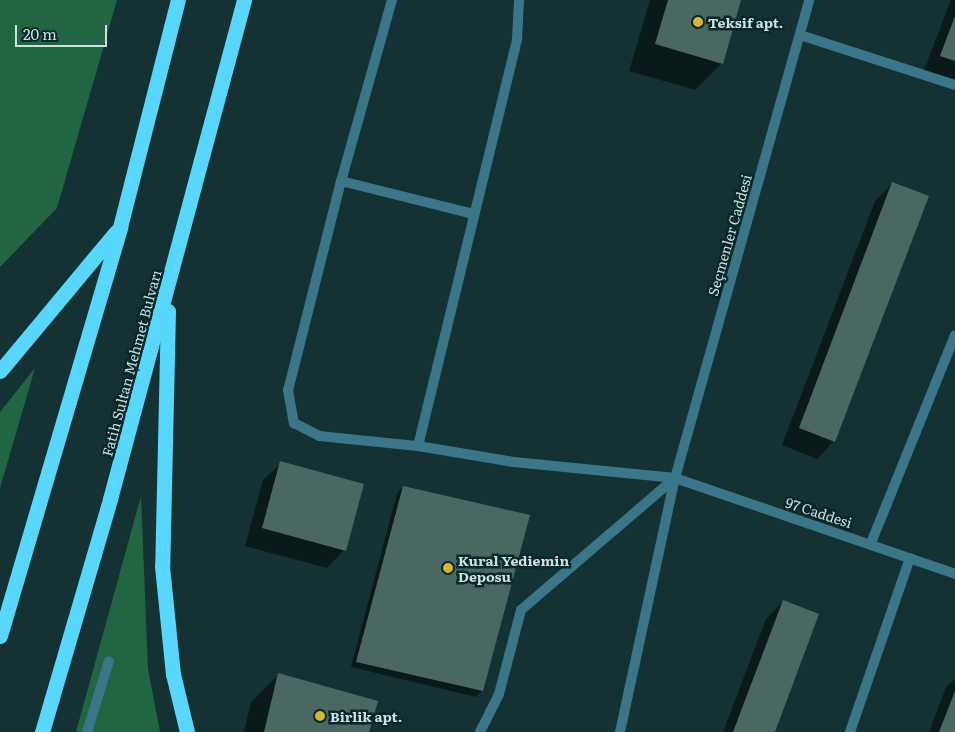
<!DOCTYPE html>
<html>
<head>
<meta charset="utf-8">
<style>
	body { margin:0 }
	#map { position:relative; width:955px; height:732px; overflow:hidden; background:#143234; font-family:Literata,serif }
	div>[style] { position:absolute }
	.green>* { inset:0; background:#226543 }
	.shadow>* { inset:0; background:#0007 }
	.building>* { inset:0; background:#4a6861 }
	.lane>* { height:10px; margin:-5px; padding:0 5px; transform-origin:5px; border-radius:5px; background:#3a7688 }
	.street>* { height:10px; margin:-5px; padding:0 5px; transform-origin:5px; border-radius:5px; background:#3a7688 }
	.highway>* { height:15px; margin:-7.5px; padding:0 7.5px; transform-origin:7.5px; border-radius:7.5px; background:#59d6fb }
	.dots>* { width:14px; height:14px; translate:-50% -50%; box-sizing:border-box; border:2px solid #09282a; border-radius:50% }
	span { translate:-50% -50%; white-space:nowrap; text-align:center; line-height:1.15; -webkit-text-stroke:5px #09282a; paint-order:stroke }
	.poi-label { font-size:14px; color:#cedfe0; font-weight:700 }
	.left { translate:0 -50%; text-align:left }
	.street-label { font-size:14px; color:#cedfe0 }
	.scale { position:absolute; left:15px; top:25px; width:92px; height:22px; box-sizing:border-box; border:2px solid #cedfe0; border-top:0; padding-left:6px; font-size:15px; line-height:18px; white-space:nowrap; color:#cedfe0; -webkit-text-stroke:4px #09282a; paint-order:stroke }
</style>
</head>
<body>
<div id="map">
	<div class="green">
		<div style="clip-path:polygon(0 0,117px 0,57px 208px,0 267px)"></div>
		<div style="clip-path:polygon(35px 368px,0 488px,0 412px)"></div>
		<div style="clip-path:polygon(141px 496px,148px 669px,160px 732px,76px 732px)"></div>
	</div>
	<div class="shadow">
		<div style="clip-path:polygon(650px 0,740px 0,722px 63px,695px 90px,629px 71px)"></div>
		<div style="clip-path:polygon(951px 0,955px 0,955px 85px,923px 73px)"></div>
		<div style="clip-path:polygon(892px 184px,834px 441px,817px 459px,782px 445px,875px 201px)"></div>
		<div style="clip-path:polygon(281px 463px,344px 550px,327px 568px,245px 546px,263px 480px)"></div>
		<div style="clip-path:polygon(403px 487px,482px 691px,476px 697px,351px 667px,397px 493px)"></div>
		<div style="clip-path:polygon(783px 601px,773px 732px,723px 732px,766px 619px)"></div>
		<div style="clip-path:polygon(278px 675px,367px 732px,244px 732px,251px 702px)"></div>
		<div style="clip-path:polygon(955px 679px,955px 732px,929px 732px,946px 687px)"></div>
	</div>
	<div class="building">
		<div style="clip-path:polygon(668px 0,741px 0,723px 64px,655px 44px)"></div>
		<div style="clip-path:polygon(955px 16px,955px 61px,940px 56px)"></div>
		<div style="clip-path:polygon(892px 182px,929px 196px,835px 442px,799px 428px)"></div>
		<div style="clip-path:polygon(280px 461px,364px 484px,346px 551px,262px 528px)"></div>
		<div style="clip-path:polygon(403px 486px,530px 515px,483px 691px,356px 662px)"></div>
		<div style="clip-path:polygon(783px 600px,819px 614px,775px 732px,733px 732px)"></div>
		<div style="clip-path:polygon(278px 673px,378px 701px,369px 732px,264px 732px)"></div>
		<div style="clip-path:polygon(955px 691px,955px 732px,939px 732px)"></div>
	</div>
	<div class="lane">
		<div style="left:341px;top:181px;width:136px;rotate:14deg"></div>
		<div style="left:418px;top:446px;width:419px;rotate:-76.3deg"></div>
		<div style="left:517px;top:39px;width:39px;rotate:-87deg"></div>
	</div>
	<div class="street">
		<div style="left:392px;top:0;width:188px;rotate:105.7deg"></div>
		<div style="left:341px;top:181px;width:216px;rotate:104.2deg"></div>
		<div style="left:288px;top:390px;width:34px;rotate:80deg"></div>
		<div style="left:294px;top:423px;width:28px;rotate:27deg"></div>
		<div style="left:319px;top:436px;width:100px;rotate:5.8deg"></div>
		<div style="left:418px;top:446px;width:97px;rotate:9.5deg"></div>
		<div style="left:514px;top:462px;width:162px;rotate:5.7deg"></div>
		<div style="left:675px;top:478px;width:296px;rotate:18.9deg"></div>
		<div style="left:800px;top:35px;width:163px;rotate:17.9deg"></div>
		<div style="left:871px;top:543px;width:224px;rotate:-68deg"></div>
		<div style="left:87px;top:732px;width:74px;rotate:-72.8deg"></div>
		<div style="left:480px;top:732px;width:42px;rotate:-63.4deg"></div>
		<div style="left:499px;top:694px;width:87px;rotate:-75.3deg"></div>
		<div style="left:521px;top:610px;width:203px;rotate:-40.6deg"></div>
		<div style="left:620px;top:732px;width:260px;rotate:-77.8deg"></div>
		<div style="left:675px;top:478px;width:496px;rotate:-74.3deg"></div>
		<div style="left:850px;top:732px;width:184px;rotate:-71deg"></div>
	</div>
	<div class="highway">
		<div style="left:168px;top:311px;width:255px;rotate:91.3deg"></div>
		<div style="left:162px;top:566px;width:109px;rotate:84.2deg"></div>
		<div style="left:173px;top:674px;width:60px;rotate:76.4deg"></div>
		<div style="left:0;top:371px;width:181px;rotate:-50.2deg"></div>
		<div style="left:0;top:636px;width:426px;rotate:-73.6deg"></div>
		<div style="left:120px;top:227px;width:234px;rotate:-75.7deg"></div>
		<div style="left:42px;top:732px;width:243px;rotate:-73.7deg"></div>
		<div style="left:110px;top:499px;width:517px;rotate:-74.97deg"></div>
	</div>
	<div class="dots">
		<div style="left:698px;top:22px;background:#d5b534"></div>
		<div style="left:448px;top:568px;background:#d5b534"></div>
		<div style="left:320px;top:716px;background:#d5b534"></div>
	</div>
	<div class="poi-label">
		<span class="left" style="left:708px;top:22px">Teksif apt.</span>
		<span class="left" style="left:458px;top:568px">Kural Yediemin<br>Deposu</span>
		<span class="left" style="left:330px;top:716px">Birlik apt.</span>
	</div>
	<div class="street-label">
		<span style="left:729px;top:235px;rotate:-74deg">Seçmenler Caddesi</span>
		<span style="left:131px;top:363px;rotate:-75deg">Fatih Sultan Mehmet Bulvarı</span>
		<span style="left:819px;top:512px;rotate:18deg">97 Caddesi</span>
	</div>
	<div class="scale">20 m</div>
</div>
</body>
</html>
